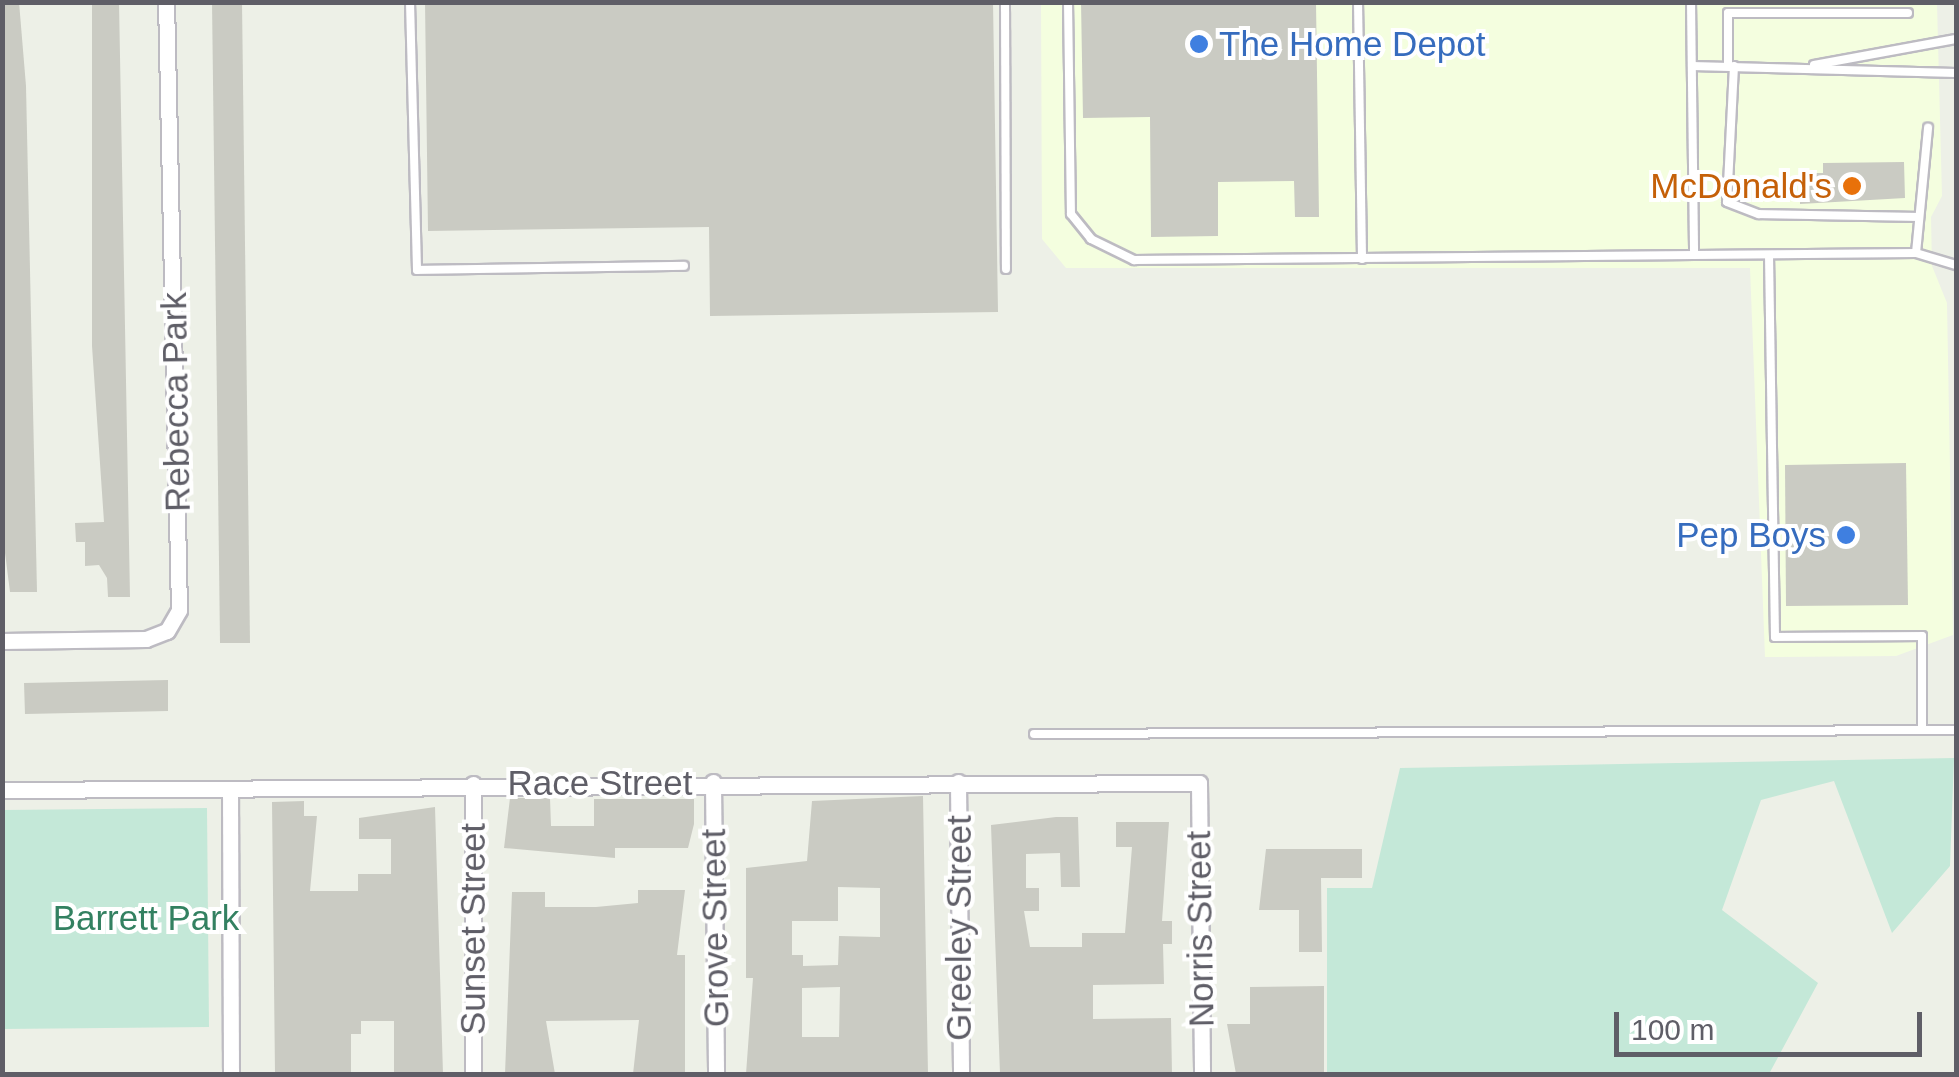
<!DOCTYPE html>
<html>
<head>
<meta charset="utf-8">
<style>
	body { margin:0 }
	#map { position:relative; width:1959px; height:1077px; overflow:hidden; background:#edf0e7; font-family:Helvetica,sans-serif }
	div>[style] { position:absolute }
	.commercial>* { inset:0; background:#f4fedf }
	.green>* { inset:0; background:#c4e8d8 }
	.building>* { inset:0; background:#cacbc3 }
	.roads { filter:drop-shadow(2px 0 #bdbbc2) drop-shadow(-2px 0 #bdbbc2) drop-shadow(0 2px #bdbbc2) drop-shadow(0 -2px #bdbbc2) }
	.service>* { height:8px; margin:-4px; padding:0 4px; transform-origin:4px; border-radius:4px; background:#fff }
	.minor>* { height:15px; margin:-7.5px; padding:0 7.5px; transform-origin:7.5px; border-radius:7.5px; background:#fff }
	.dots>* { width:28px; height:28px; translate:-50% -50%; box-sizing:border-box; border:5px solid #fff; border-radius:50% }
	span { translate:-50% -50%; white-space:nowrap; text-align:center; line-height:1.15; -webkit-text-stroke:8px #fff; paint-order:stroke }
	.shop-label { font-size:35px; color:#366cbe }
	.left { translate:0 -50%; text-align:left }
	.right { translate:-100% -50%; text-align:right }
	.food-label { font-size:35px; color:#c56008 }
	.street-label { font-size:35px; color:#5f5e67 }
	.park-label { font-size:35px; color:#338161 }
	.frame { position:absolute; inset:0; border:5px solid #5f5e67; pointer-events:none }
	.scale { position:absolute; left:1614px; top:1012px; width:308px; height:45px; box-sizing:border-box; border:5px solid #5f5e67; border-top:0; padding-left:12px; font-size:30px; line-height:35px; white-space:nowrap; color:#5f5e67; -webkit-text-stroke:8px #fff; paint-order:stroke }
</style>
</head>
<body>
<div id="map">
	<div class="commercial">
		<div style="clip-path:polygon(1041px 3px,1937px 3px,1942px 196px,1931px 217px,1932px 266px,1947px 303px,1953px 635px,1896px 656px,1765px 657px,1750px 268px,1066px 268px,1042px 239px)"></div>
	</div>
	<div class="green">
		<div style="clip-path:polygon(1954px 758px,1950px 866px,1892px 933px,1834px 781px,1761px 800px,1722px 910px,1818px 983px,1769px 1074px,1327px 1074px,1327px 888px,1372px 888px,1400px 768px)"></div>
		<div style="clip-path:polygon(207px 808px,209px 1027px,3px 1029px,3px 810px)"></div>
	</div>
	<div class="building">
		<div style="clip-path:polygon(2px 2px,19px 2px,26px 86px,37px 592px,10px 592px,4px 545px)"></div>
		<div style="clip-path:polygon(92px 2px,119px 2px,130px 597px,108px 597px,107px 578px,99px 565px,85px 566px,85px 542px,76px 542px,75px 523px,104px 522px,92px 346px)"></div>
		<div style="clip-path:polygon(212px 2px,242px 2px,250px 643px,220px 643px)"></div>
		<div style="clip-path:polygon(425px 2px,993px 2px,998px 312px,710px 316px,709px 227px,428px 231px)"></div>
		<div style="clip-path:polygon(1081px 2px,1316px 2px,1319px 217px,1295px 217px,1294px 181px,1218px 182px,1218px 236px,1151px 237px,1150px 117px,1083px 118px)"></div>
		<div style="clip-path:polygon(1904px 162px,1905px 198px,1800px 204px,1800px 173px,1823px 173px,1823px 163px)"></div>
		<div style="clip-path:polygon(1906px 463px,1908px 605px,1786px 606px,1785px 465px)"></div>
		<div style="clip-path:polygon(168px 680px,168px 711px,25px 714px,24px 683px)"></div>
		<div style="clip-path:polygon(evenodd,923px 796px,928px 1074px,746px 1074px,753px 978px,746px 978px,746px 868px,807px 861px,812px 801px,923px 796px,838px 887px,880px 888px,880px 937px,839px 936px,838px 965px,803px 966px,803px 955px,792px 955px,792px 921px,838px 921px,838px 887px,923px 796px,840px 987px,839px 1037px,802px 1037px,802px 988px,840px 987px)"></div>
		<div style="clip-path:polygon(510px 798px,550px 798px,551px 826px,594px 826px,594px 799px,694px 799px,694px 824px,688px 848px,615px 848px,615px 858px,504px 848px)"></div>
		<div style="clip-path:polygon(304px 801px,304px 816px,317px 816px,310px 891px,358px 891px,358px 874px,391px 874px,391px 839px,359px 839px,359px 818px,435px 807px,443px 1074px,394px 1074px,394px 1021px,361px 1021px,361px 1034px,351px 1034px,351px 1074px,275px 1074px,272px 802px)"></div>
		<div style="clip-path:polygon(1056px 817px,1078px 817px,1080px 887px,1061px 887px,1060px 853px,1026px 854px,1026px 888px,1039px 888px,1039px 911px,1024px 911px,1030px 947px,1082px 947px,1082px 933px,1125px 933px,1132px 847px,1116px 847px,1116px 822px,1169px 822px,1162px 921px,1172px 921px,1172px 944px,1163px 944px,1164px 984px,1093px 985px,1093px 1019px,1171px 1018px,1172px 1074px,1000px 1074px,991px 825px)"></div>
		<div style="clip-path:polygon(1266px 849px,1362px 849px,1362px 878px,1321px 878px,1322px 952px,1299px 952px,1299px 910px,1259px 910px)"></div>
		<div style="clip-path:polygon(638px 890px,685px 890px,677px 955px,685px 955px,685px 1074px,633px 1074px,639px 1020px,546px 1021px,555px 1074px,505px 1074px,512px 892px,545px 892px,545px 907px,596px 907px,638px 903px)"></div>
		<div style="clip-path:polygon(1324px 986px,1324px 1074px,1236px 1074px,1227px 1024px,1250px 1024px,1250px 987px)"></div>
	</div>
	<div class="roads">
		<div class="service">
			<div style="left:410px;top:2px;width:268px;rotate:88.5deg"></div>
			<div style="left:417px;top:270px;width:267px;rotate:-0.9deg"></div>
			<div style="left:1005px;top:2px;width:267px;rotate:89.8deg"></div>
			<div style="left:1068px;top:2px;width:212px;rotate:89.2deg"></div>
			<div style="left:1071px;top:214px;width:32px;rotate:51deg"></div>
			<div style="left:1091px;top:239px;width:48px;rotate:26deg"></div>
			<div style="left:1134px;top:260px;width:782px;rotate:-0.51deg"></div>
			<div style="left:1916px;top:253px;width:42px;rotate:16.7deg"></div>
			<div style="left:1358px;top:2px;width:257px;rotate:89.1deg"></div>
			<div style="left:1691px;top:2px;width:252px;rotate:89.3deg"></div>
			<div style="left:1814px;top:65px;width:144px;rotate:-10.4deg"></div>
			<div style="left:1692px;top:66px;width:264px;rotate:1.5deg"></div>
			<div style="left:1728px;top:66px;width:53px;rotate:-90deg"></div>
			<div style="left:1728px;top:13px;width:180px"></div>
			<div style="left:1734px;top:66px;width:136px;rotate:92.9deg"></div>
			<div style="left:1727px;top:202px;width:34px;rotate:21deg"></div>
			<div style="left:1759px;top:214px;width:157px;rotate:1.1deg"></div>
			<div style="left:1916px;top:253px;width:126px;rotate:-84.5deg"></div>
			<div style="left:1769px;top:255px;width:382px;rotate:89.1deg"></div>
			<div style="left:1775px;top:637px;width:147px;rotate:-0.4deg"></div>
			<div style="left:1922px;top:636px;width:94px;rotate:90deg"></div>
			<div style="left:1034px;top:734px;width:922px;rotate:-0.25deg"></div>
		</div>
		<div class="minor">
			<div style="left:2px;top:641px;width:144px;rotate:-0.8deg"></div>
			<div style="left:146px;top:639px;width:22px;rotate:-21deg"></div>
			<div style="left:167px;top:631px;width:24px;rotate:-60deg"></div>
			<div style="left:179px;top:610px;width:608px;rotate:-91.22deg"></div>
			<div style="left:713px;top:782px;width:292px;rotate:89.4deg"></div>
			<div style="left:958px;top:782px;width:292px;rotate:89.4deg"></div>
			<div style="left:473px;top:784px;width:290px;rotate:90deg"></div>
			<div style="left:230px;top:789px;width:285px;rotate:89.8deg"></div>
			<div style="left:2px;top:790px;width:1197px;rotate:-0.34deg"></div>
			<div style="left:1199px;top:783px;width:291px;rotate:89.4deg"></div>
		</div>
	</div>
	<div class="dots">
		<div style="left:1199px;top:44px;background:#3f7fe0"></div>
		<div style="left:1852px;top:186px;background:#e8710a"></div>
		<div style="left:1846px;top:535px;background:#3f7fe0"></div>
	</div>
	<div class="shop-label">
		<span class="left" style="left:1219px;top:44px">The Home Depot</span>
		<span class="right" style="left:1826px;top:535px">Pep Boys</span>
	</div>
	<div class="food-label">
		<span class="right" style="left:1832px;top:186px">McDonald's</span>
	</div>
	<div class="street-label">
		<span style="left:176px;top:402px;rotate:-91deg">Rebecca Park</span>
		<span style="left:600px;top:783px">Race Street</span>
		<span style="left:715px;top:928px;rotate:-91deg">Grove Street</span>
		<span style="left:959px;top:928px;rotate:-90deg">Greeley Street</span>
		<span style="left:473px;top:929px;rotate:-90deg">Sunset Street</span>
		<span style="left:1200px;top:929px;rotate:-91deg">Norris Street</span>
	</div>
	<div class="park-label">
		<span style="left:146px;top:918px">Barrett Park</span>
	</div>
	<div class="frame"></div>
	<div class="scale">100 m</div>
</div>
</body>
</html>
